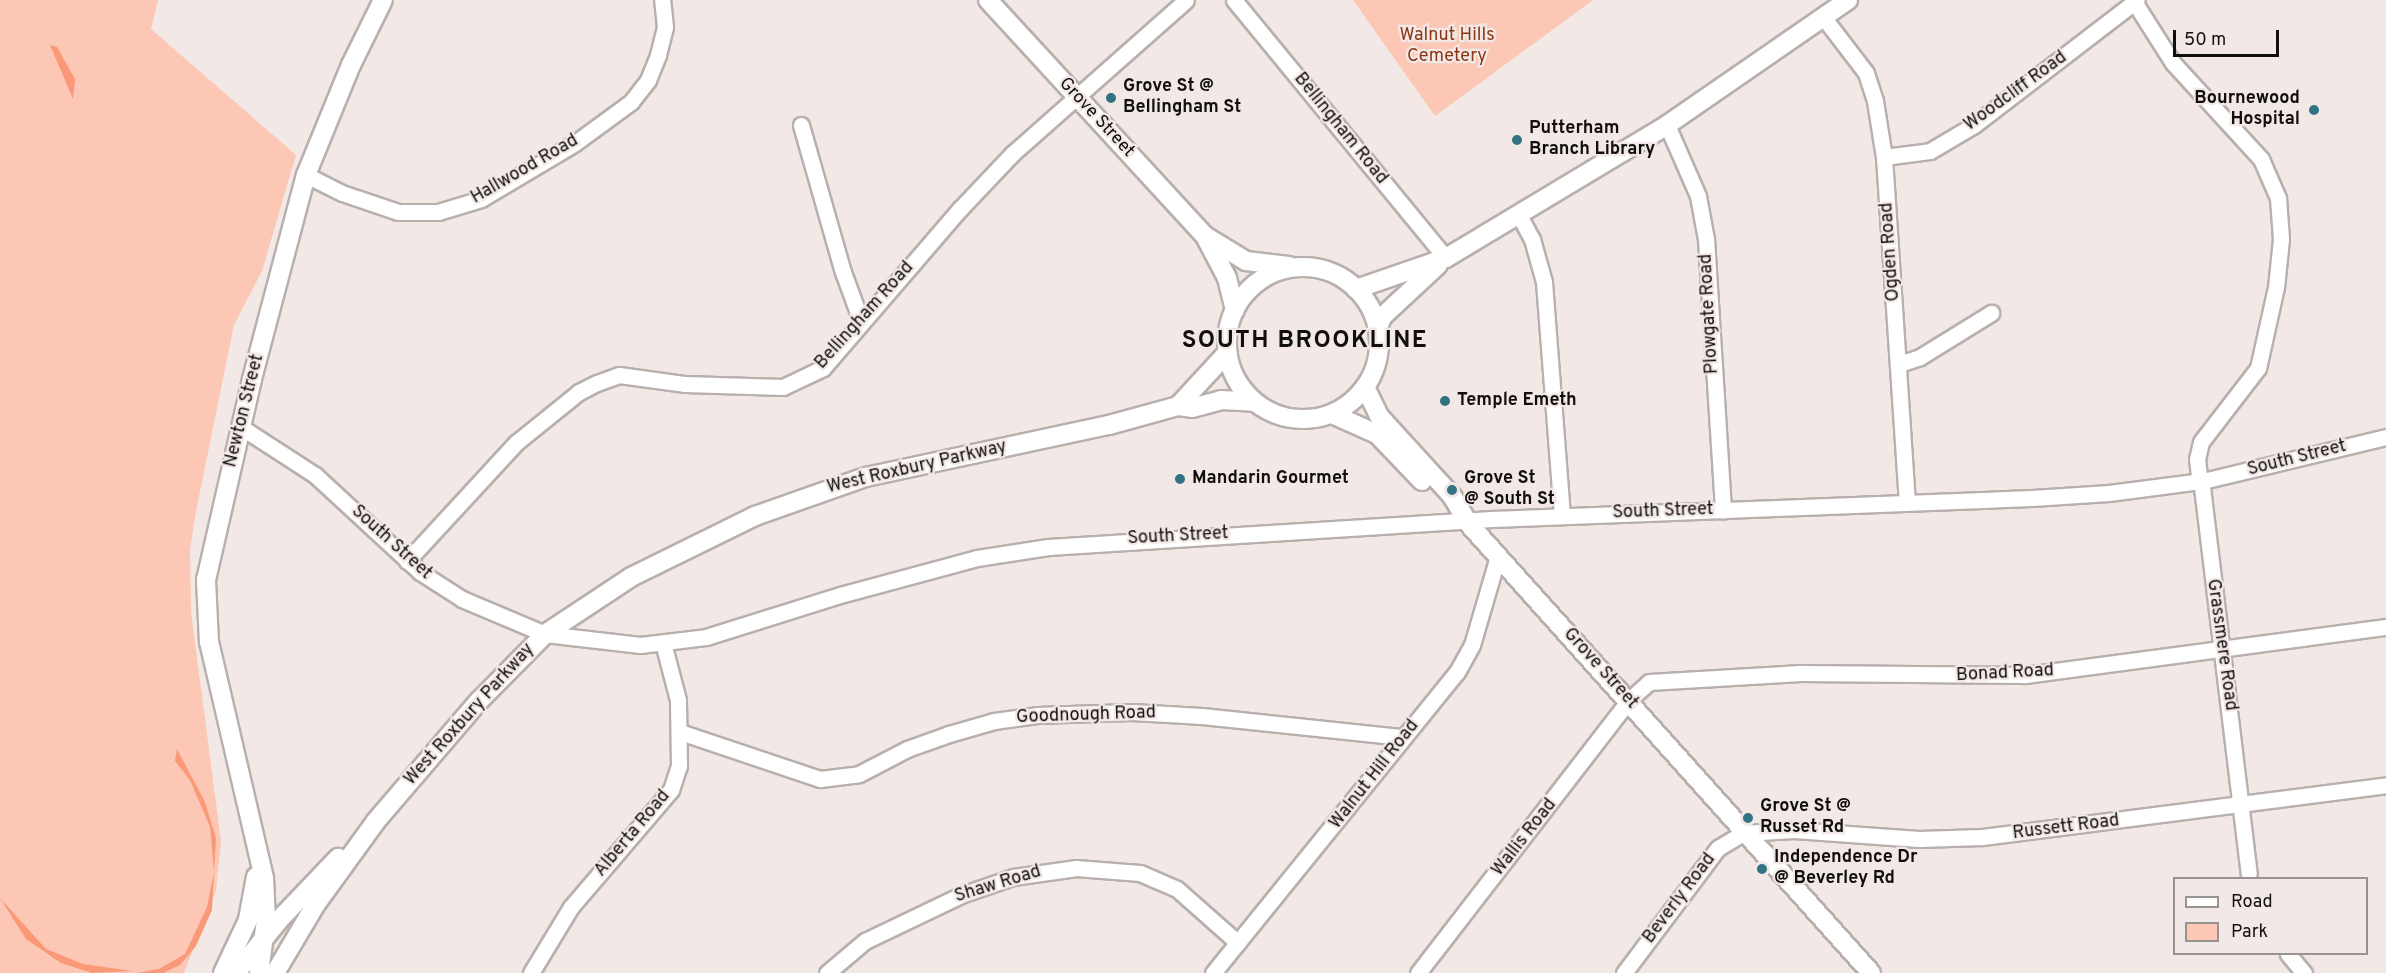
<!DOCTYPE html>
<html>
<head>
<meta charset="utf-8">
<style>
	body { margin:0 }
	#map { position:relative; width:2386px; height:973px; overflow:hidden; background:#f2e9e6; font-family:Overpass,sans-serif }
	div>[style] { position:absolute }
	.green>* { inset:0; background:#fcc7b5 }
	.water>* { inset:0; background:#fa9977 }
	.roads { filter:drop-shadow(2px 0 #b8b0ad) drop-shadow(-2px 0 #b8b0ad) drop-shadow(0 2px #b8b0ad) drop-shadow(0 -2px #b8b0ad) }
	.minor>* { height:15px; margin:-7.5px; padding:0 7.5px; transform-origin:7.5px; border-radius:7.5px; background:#fff }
	.major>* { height:18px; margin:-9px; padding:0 9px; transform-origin:9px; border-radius:9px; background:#fff }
	.major>.ring { margin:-9px; padding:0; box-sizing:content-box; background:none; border:18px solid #fff; border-radius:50% }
	.dots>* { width:16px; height:16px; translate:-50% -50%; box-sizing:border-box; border:3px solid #f2e9e6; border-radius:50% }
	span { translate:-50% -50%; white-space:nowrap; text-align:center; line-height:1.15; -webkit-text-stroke:4.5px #f2e9e6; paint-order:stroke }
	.park-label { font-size:18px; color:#8b3513 }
	.poi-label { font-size:18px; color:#110f0e; font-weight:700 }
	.left { translate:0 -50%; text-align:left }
	.right { translate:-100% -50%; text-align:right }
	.street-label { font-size:18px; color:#110f0e }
	.district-label { font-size:24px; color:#110f0e; font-weight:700; letter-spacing:1.5px }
	.legend { position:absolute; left:2173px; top:877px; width:195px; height:78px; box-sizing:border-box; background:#f2e9e6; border:2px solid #989290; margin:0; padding:8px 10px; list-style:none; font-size:18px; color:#110f0e }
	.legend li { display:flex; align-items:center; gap:12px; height:30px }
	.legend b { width:30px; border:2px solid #989290 }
	.scale { position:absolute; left:2173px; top:30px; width:106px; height:27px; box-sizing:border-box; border:3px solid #110f0e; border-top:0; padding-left:8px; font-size:18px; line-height:21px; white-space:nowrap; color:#110f0e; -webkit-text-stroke:4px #f2e9e6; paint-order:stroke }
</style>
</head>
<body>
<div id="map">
	<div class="green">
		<div style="clip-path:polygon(0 0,158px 0,151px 29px,296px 155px,262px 271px,234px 325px,195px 516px,190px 550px,191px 612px,221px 841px,216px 890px,184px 973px,0 973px)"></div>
		<div style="clip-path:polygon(1353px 0,1593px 0,1435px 116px)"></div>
	</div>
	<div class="water">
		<div style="clip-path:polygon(50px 45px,57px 47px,75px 79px,73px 99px)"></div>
		<div style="clip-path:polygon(177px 749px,205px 802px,216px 838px,212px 910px,196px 946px,180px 965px,163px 973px,137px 973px,159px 969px,185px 954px,207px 907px,214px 872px,210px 827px,190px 780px,175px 761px)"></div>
		<div style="clip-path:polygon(0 898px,46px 949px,83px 964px,132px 971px,92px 973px,61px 963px,26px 939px)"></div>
	</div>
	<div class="roads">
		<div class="minor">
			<div style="left:1234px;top:0;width:334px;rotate:50.6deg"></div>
			<div style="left:2133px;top:0;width:75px;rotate:57.6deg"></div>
			<div style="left:2173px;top:63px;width:130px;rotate:47.5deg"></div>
			<div style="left:2261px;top:159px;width:43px;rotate:66.4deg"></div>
			<div style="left:2278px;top:198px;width:41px;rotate:85.8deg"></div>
			<div style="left:2281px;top:239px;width:48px;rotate:95.9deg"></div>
			<div style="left:2276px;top:287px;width:83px;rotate:102.5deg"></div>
			<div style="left:2258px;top:368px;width:93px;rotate:127.6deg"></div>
			<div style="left:2201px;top:442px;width:17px;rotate:103deg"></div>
			<div style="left:2197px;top:459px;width:16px;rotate:83deg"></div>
			<div style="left:1824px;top:18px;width:69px;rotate:52.6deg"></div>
			<div style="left:1866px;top:73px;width:29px;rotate:72deg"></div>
			<div style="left:1875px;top:101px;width:57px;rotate:80.9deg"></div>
			<div style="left:1884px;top:157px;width:346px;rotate:86.2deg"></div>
			<div style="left:801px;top:125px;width:153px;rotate:74.1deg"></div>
			<div style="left:843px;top:272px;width:52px;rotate:69.8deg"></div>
			<div style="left:1667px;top:125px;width:77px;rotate:66.4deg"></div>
			<div style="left:1698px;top:196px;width:44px;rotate:79.5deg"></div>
			<div style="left:1706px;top:239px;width:272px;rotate:86.4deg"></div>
			<div style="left:1884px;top:157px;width:46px;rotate:-7.4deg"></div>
			<div style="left:1930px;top:151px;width:51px;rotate:-30.6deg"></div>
			<div style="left:1974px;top:125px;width:205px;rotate:-37.5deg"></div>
			<div style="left:306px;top:175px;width:40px;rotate:26.6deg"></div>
			<div style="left:342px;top:193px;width:59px;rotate:18.7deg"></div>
			<div style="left:398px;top:212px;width:40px"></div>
			<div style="left:438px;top:212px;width:45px;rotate:-16.8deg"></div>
			<div style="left:481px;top:199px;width:109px;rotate:-30.8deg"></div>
			<div style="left:575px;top:143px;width:69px;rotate:-36.2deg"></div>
			<div style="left:631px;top:102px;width:28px;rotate:-52deg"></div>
			<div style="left:648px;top:80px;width:27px;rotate:-68deg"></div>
			<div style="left:658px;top:55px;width:29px;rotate:-76deg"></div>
			<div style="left:665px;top:27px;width:27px;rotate:-96deg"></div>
			<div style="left:1519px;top:215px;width:27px;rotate:62deg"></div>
			<div style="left:1532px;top:239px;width:45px;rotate:74.4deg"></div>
			<div style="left:1544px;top:282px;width:235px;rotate:85.6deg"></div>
			<div style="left:1899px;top:364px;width:22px;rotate:-18deg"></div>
			<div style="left:1920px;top:357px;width:84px;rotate:-31.8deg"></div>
			<div style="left:241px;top:427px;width:88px;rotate:33deg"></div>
			<div style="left:315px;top:475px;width:143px;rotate:42.7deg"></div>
			<div style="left:420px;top:572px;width:50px;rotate:32.7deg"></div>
			<div style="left:462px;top:599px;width:90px;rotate:22.9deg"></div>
			<div style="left:545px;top:634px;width:96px;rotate:6.6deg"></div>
			<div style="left:640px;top:645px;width:66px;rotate:-6.9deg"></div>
			<div style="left:706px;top:637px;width:140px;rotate:-17.4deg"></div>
			<div style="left:840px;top:595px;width:142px;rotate:-15.1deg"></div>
			<div style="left:977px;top:558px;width:72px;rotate:-8.8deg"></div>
			<div style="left:1048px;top:547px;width:445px;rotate:-3.6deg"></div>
			<div style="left:1492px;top:519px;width:540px;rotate:-2.23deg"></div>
			<div style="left:2032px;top:498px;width:77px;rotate:-3.7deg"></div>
			<div style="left:2109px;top:493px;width:86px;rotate:-7.4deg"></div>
			<div style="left:2207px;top:480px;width:184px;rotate:-13.5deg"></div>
			<div style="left:2202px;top:487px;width:389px;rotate:83.1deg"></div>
			<div style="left:407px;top:561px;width:162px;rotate:-47.3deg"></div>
			<div style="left:517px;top:442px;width:80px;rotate:-38.9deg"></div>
			<div style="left:579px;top:392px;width:20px;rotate:-27deg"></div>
			<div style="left:597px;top:383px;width:23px;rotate:-20deg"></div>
			<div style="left:619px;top:375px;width:67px;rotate:7.8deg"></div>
			<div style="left:685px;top:384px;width:98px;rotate:1.8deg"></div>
			<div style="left:783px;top:387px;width:44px;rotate:-25.4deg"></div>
			<div style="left:823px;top:368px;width:210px;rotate:-49.3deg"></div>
			<div style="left:960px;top:209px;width:76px;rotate:-46.6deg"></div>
			<div style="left:1012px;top:154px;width:232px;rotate:-41.5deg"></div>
			<div style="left:680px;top:732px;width:148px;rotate:18.6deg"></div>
			<div style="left:820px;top:779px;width:39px;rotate:-7deg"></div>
			<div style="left:859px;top:774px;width:54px;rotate:-27.5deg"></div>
			<div style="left:907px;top:749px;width:45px;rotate:-19.7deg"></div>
			<div style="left:949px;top:734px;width:47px;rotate:-16.1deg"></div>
			<div style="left:994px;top:721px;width:43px;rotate:-7.9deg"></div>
			<div style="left:1037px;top:715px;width:94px;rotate:-1.8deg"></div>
			<div style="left:1131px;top:712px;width:71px;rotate:3.2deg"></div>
			<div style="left:1202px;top:716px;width:202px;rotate:6deg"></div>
			<div style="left:2288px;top:954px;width:25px;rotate:50deg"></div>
			<div style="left:531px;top:973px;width:77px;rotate:-58.8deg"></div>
			<div style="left:571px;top:907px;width:154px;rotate:-49.5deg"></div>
			<div style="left:671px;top:790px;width:25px;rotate:-72deg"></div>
			<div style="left:679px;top:766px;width:66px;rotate:-90.9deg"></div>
			<div style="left:678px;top:700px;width:59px;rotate:-104.7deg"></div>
			<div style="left:827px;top:973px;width:50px;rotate:-40.1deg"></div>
			<div style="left:865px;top:941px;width:106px;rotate:-25.6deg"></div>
			<div style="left:961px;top:895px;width:55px;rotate:-19.1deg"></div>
			<div style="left:1013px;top:877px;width:64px;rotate:-8.1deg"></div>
			<div style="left:1076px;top:868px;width:64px;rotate:4.5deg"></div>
			<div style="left:1140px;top:873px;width:40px;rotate:23.4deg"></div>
			<div style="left:1177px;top:889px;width:81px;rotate:41.5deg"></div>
			<div style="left:1213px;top:973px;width:387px;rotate:-51deg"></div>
			<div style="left:1457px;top:672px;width:31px;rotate:-61deg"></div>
			<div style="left:1472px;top:645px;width:93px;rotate:-73.7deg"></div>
			<div style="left:1418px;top:973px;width:344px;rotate:-52.3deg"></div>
			<div style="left:1628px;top:701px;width:28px;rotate:-42deg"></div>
			<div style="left:1649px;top:682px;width:152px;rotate:-3.4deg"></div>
			<div style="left:1801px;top:673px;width:224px;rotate:0.5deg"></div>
			<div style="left:2025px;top:675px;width:364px;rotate:-7.6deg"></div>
			<div style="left:1624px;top:973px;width:156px;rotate:-53.1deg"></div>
			<div style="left:1718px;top:848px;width:29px;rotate:-31deg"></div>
			<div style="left:1743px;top:833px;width:51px;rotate:-3.4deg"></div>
			<div style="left:1794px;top:830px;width:125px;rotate:4.1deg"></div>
			<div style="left:1919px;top:839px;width:63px;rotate:-1.8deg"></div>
			<div style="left:1982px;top:837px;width:407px;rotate:-7.3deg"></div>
		</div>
		<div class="major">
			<div style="left:988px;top:0;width:321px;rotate:47.4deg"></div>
			<div style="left:1205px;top:236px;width:48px;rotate:31.4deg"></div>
			<div style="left:1246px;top:261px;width:43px;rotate:6.6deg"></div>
			<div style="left:1207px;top:240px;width:43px;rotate:62.2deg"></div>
			<div style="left:1227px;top:278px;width:33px;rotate:76deg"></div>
			<div class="ring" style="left:1227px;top:267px;width:134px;height:134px"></div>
			<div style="left:1356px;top:289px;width:95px;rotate:-19deg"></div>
			<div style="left:1446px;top:258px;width:258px;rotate:-31deg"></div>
			<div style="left:1667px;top:125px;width:220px;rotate:-34.6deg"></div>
			<div style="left:1378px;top:328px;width:12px;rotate:-70deg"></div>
			<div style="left:1382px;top:317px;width:76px;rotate:-42.9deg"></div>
			<div style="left:1365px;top:387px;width:32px;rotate:64deg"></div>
			<div style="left:1379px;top:416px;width:108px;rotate:47.6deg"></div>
			<div style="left:1452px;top:496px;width:31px;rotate:59deg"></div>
			<div style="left:1468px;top:523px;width:604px;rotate:48.15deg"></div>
			<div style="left:1178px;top:406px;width:72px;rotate:-47.2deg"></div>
			<div style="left:1332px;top:414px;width:49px;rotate:24deg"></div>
			<div style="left:1377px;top:434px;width:65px;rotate:46.2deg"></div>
			<div style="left:223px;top:973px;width:59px;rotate:-64.7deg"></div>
			<div style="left:248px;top:920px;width:44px;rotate:-79.5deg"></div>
			<div style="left:236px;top:973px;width:68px;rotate:-50.9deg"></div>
			<div style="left:279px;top:920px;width:86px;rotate:-46.4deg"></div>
			<div style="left:259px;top:973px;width:53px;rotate:-82.5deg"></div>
			<div style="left:266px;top:920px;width:42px;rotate:-92.7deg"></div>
			<div style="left:264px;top:878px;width:242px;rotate:-103.1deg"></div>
			<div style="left:209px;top:642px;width:62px;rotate:-92.8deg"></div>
			<div style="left:206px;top:580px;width:206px;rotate:-77.1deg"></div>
			<div style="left:252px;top:379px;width:211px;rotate:-75.2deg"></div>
			<div style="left:306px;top:175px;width:119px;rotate:-67.8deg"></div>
			<div style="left:351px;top:65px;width:72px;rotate:-63.8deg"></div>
			<div style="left:275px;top:973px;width:80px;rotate:-59.3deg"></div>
			<div style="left:316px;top:904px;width:102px;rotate:-54.1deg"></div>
			<div style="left:376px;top:821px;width:158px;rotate:-49.4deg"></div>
			<div style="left:479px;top:701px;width:94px;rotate:-45.4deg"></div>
			<div style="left:545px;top:634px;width:103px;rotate:-33.5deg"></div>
			<div style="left:631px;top:577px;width:138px;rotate:-26.2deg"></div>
			<div style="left:755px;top:516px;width:118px;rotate:-19.4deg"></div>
			<div style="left:866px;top:477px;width:249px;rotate:-12.1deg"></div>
			<div style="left:1109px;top:425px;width:72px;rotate:-15.4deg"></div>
			<div style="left:1178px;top:406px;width:14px;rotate:8deg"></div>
			<div style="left:1192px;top:408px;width:30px;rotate:-15deg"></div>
			<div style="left:1221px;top:400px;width:33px;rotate:3deg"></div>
		</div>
	</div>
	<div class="dots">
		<div style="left:1111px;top:98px;background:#317285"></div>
		<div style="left:2314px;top:110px;background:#317285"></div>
		<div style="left:1517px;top:140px;background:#317285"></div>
		<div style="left:1445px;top:401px;background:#317285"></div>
		<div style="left:1180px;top:479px;background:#317285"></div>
		<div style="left:1452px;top:490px;background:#317285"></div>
		<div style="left:1748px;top:818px;background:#317285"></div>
		<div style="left:1762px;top:869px;background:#317285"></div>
	</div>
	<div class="park-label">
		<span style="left:1447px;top:47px">Walnut Hills<br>Cemetery</span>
	</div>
	<div class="poi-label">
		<span class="left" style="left:1123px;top:98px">Grove St @<br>Bellingham St</span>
		<span class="right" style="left:2300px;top:110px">Bournewood<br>Hospital</span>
		<span class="left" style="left:1529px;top:140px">Putterham<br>Branch Library</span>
		<span class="left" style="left:1457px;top:401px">Temple Emeth</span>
		<span class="left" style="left:1192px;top:479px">Mandarin Gourmet</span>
		<span class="left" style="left:1464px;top:490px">Grove St<br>@ South St</span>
		<span class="left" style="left:1760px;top:818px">Grove St @<br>Russet Rd</span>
		<span class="left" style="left:1774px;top:869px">Independence Dr<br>@ Beverley Rd</span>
	</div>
	<div class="street-label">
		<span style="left:2016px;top:92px;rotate:-36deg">Woodcliff Road</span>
		<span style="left:1096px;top:118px;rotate:47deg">Grove Street</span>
		<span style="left:1340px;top:129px;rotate:51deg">Bellingham Road</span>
		<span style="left:525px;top:170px;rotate:-30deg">Hallwood Road</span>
		<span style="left:1891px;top:252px;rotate:-94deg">Ogden Road</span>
		<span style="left:1710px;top:314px;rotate:-93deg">Plowgate Road</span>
		<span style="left:865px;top:316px;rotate:-48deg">Bellingham Road</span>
		<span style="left:245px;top:411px;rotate:-76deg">Newton Street</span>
		<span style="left:2297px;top:459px;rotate:-14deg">South Street</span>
		<span style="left:917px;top:468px;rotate:-13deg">West Roxbury Parkway</span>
		<span style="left:1663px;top:512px;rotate:-2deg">South Street</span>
		<span style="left:1178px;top:537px;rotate:-3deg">South Street</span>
		<span style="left:391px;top:543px;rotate:42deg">South Street</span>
		<span style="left:2221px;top:645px;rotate:82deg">Grassmere Road</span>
		<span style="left:1600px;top:669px;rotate:48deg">Grove Street</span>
		<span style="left:2005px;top:674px;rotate:-3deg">Bonad Road</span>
		<span style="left:470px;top:715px;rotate:-48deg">West Roxbury Parkway</span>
		<span style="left:1086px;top:716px;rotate:-2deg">Goodnough Road</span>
		<span style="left:1375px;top:775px;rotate:-52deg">Walnut Hill Road</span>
		<span style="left:2066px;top:828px;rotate:-7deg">Russett Road</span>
		<span style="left:633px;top:834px;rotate:-50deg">Alberta Road</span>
		<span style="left:1525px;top:838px;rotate:-52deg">Wallis Road</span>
		<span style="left:998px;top:885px;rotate:-17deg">Shaw Road</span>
		<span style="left:1680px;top:899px;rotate:-53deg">Beverly Road</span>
	</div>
	<div class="district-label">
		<span style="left:1305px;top:342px">SOUTH BROOKLINE</span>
	</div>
	<ul class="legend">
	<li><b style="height:8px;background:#fff"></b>Road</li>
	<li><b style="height:16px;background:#fcc7b5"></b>Park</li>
	</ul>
	<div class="scale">50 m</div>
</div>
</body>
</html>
